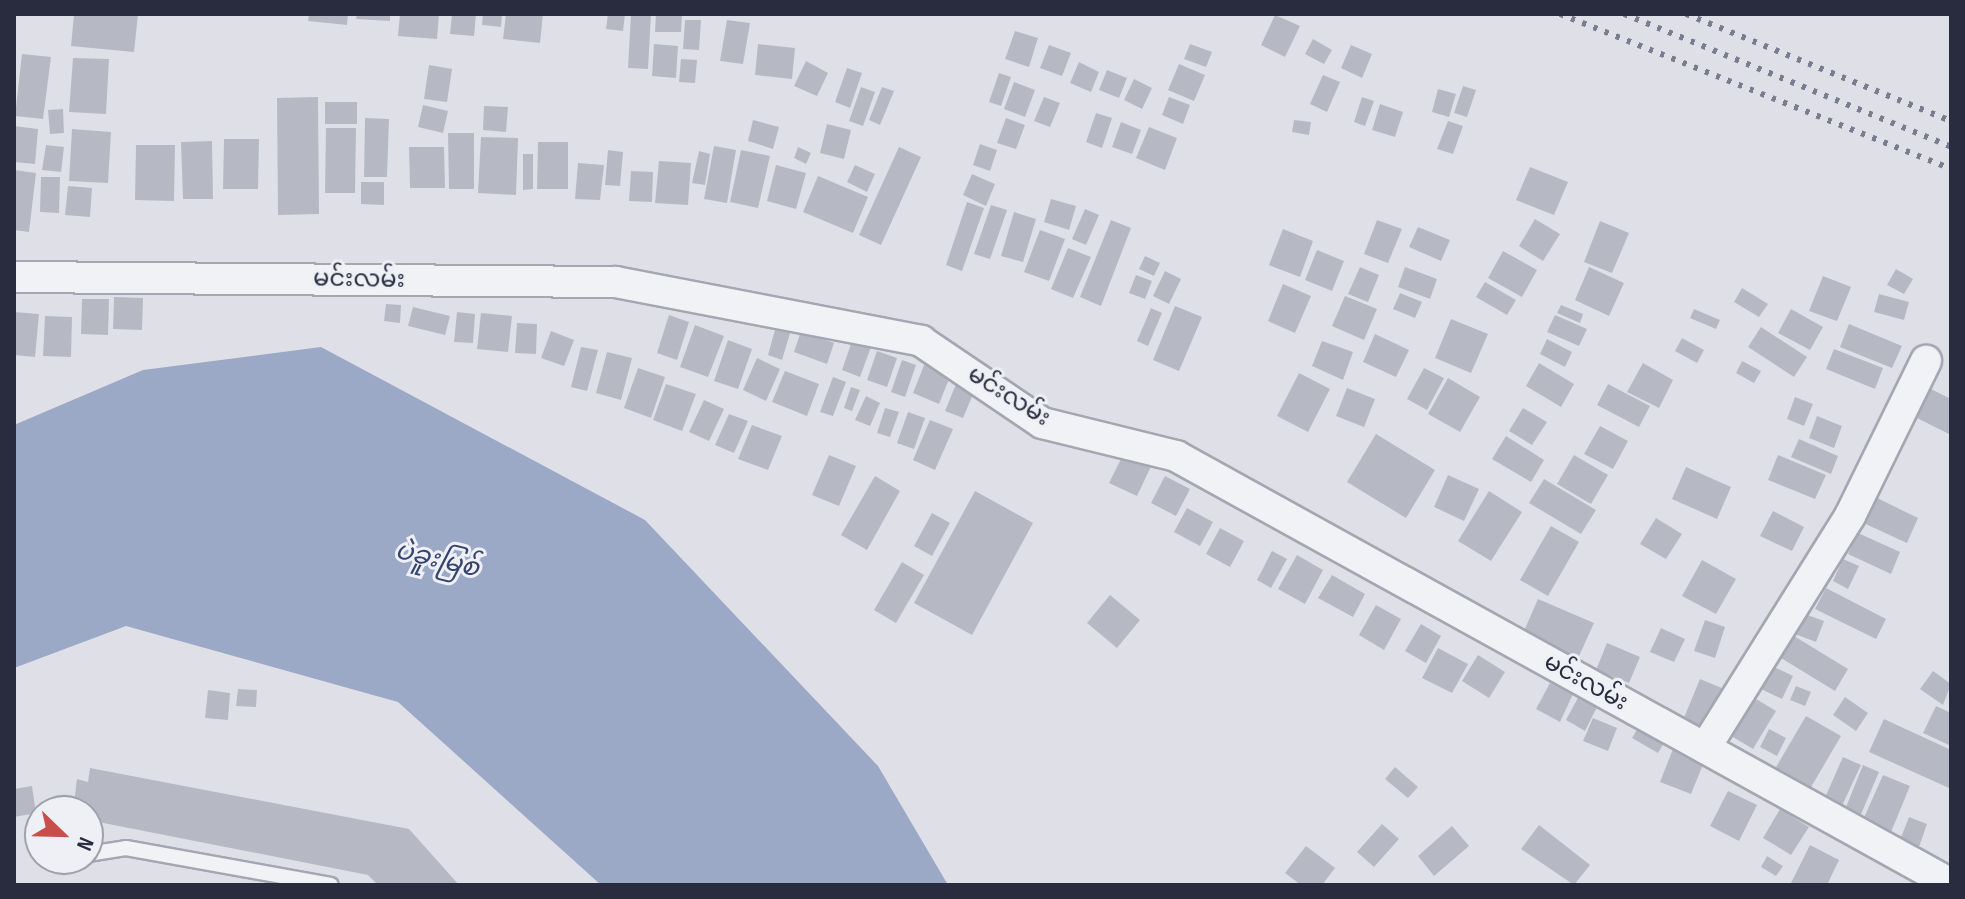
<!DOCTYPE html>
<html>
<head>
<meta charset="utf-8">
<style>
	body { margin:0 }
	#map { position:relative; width:1965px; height:899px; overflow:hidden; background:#dfe0e7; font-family:"Sofia Sans Condensed","Noto Sans Myanmar",sans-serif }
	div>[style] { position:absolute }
	.water>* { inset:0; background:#9ba8c6 }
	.building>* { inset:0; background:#b6b9c4 }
	.roads { filter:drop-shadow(2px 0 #a4a6b1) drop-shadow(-2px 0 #a4a6b1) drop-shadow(0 2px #a4a6b1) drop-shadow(0 -2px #a4a6b1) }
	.lane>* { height:14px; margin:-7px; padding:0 7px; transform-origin:7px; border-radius:7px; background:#f1f2f6 }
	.street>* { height:30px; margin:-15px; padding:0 15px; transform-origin:15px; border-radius:15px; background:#f1f2f6 }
	.rail>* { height:6px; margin-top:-3px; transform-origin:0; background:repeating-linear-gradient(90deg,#797d90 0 4px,transparent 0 12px) }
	span { translate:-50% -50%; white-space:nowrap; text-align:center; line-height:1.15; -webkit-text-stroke:6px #eef0f5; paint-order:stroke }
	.street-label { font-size:24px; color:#282c3e }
	.water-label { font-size:26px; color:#35446f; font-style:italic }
	.frame { position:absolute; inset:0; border:16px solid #282c3e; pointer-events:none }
	.north { position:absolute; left:24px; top:795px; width:80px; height:80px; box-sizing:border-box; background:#eef0f5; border:2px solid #9fa2ac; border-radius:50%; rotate:113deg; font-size:22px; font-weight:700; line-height:32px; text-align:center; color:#282c3e }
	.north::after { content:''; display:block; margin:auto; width:28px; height:36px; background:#c74e49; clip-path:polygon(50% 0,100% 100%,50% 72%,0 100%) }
</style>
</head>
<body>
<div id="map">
	<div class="water">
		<div style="clip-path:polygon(321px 347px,645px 520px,878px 766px,948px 885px,601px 885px,398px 702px,126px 626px,14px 668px,14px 425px,143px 370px)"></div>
	</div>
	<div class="building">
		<div style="clip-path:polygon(74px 14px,138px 14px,134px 52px,71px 46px)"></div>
		<div style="clip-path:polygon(309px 14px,348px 14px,347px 25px,308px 21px)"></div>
		<div style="clip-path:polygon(357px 14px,390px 14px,390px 21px,356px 19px)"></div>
		<div style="clip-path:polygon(400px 14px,439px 14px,437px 39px,398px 36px)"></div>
		<div style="clip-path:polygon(452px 14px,476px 14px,474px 36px,450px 34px)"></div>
		<div style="clip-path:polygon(483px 14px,502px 14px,501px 27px,482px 25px)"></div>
		<div style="clip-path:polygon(506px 14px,543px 14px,540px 43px,503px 39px)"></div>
		<div style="clip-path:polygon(608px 14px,625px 14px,623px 31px,606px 29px)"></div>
		<div style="clip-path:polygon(631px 14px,651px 14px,648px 69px,628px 68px)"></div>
		<div style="clip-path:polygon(656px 14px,682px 14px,681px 32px,655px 32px)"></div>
		<div style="clip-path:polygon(1275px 15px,1300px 26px,1285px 57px,1261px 45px)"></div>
		<div style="clip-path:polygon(685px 20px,701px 20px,699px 50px,683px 49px)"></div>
		<div style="clip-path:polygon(727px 20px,750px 23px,743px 64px,720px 61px)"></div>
		<div style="clip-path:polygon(1015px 31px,1038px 38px,1029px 67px,1005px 59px)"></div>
		<div style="clip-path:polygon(1313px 39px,1332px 50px,1324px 64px,1305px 54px)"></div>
		<div style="clip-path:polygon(654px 44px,678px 46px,676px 78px,652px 76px)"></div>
		<div style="clip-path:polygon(758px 44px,795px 48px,792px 79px,755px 75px)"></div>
		<div style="clip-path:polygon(1190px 44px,1212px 52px,1206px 67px,1184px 59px)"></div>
		<div style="clip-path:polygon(1049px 45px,1071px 53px,1062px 76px,1040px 68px)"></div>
		<div style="clip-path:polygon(1351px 45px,1372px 54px,1362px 78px,1341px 68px)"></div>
		<div style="clip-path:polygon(22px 54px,51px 57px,43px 119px,15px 116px)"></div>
		<div style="clip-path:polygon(73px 58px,109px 59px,106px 114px,69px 112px)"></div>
		<div style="clip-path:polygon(681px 59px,697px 60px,695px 83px,679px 82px)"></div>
		<div style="clip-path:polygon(806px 61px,828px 73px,817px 96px,794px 86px)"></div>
		<div style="clip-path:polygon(1079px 62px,1099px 72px,1091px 92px,1070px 83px)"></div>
		<div style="clip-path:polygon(1179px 64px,1205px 75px,1194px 101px,1168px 90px)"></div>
		<div style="clip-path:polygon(429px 65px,452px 69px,447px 102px,424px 99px)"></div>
		<div style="clip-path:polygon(847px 68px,862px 73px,850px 108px,835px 102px)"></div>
		<div style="clip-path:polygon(1107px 70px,1127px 78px,1119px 98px,1099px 90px)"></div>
		<div style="clip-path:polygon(999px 73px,1011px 77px,1001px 106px,989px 102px)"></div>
		<div style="clip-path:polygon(1323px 75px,1340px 82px,1327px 112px,1310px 104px)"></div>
		<div style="clip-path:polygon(1134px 79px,1152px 88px,1142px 109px,1124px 100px)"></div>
		<div style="clip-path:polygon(1014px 82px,1035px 90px,1025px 117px,1004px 109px)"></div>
		<div style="clip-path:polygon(1463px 86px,1476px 90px,1467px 117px,1454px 113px)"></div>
		<div style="clip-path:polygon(861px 87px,875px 92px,863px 126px,849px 121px)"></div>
		<div style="clip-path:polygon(882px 87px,894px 91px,880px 125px,869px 120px)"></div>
		<div style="clip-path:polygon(1438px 89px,1456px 94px,1449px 117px,1432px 112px)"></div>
		<div style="clip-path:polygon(318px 97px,319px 214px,278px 215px,277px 98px)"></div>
		<div style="clip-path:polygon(1044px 97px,1060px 103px,1050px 127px,1034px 121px)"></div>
		<div style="clip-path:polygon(1169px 97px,1190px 105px,1183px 124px,1162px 115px)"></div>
		<div style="clip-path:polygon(1362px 97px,1374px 101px,1365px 126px,1354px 122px)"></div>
		<div style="clip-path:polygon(325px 102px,357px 102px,357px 124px,325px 124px)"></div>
		<div style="clip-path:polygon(1380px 104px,1403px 112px,1395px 137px,1372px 130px)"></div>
		<div style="clip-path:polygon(423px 105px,448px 111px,443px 133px,418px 127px)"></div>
		<div style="clip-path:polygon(484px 106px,508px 107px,506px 132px,483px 130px)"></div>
		<div style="clip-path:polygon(63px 109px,64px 133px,50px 134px,48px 110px)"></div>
		<div style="clip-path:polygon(1096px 113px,1112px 118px,1102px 148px,1086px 142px)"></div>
		<div style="clip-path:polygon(365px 118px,389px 119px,387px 177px,364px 177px)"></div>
		<div style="clip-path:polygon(1006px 118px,1025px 125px,1016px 149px,997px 143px)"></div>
		<div style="clip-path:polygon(753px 120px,779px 127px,773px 149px,748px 141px)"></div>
		<div style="clip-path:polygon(1294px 120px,1311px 122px,1309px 135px,1292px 132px)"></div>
		<div style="clip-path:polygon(1448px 121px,1463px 126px,1453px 154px,1437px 149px)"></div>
		<div style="clip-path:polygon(1121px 122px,1141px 130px,1132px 154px,1112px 147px)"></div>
		<div style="clip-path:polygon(827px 124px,851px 130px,844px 159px,820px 153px)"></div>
		<div style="clip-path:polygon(14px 126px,38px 129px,35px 164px,14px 162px)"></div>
		<div style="clip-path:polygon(1149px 127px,1177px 138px,1165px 170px,1136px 158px)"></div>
		<div style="clip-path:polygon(326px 128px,356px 128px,355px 193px,325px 193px)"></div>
		<div style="clip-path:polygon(72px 129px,111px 132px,108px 183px,69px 181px)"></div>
		<div style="clip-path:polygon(448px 133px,474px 133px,474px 189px,449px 189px)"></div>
		<div style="clip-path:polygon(481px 137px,518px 138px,516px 195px,478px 193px)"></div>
		<div style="clip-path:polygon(224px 139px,259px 139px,258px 189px,223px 189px)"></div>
		<div style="clip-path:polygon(212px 141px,213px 199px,183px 199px,181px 142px)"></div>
		<div style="clip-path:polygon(538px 142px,568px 142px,568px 189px,537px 189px)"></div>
		<div style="clip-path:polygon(980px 144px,997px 150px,990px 171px,973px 165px)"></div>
		<div style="clip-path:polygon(46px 145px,64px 147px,61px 172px,42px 170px)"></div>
		<div style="clip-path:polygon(136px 145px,175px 145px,174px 201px,135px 200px)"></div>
		<div style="clip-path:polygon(714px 146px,736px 150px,727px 203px,704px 199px)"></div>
		<div style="clip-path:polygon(409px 147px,444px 147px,445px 188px,410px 188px)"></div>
		<div style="clip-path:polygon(798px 147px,811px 153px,806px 164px,794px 158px)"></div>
		<div style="clip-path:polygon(899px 147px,921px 157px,881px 245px,859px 235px)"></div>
		<div style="clip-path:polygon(608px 150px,623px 152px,620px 186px,605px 185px)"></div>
		<div style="clip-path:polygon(741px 150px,770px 156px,758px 208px,730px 202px)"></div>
		<div style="clip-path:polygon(699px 151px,710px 154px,705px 185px,692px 183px)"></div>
		<div style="clip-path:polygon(523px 154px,533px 154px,533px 189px,523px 190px)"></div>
		<div style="clip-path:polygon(659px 161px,691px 163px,688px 205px,655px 203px)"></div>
		<div style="clip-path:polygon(578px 163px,604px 165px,600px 200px,575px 199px)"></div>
		<div style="clip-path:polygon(776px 165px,806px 173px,796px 209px,767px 201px)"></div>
		<div style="clip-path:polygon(855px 165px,875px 174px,867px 192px,847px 182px)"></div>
		<div style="clip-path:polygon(1530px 167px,1568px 182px,1554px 215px,1516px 200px)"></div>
		<div style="clip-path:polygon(14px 170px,36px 173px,29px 232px,14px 230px)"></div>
		<div style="clip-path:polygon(631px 171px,653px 172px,652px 202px,629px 201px)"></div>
		<div style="clip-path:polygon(972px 174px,995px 184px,986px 206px,963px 195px)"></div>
		<div style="clip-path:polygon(818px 176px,868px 197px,853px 233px,803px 212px)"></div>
		<div style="clip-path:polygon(41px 177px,60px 177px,59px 213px,40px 212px)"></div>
		<div style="clip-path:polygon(361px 182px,384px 182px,384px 205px,361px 204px)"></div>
		<div style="clip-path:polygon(68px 186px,92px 188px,90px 217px,65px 215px)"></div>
		<div style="clip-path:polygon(1051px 199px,1076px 206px,1069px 230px,1044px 222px)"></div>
		<div style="clip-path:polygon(967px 202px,984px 208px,962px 271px,946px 265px)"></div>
		<div style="clip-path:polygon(991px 205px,1007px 210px,990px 259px,974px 254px)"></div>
		<div style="clip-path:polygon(1085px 209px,1099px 215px,1086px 245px,1072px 239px)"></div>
		<div style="clip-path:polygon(1014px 212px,1036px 219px,1023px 262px,1001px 256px)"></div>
		<div style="clip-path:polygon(1535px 219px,1560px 234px,1543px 261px,1519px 246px)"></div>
		<div style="clip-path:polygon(1111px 220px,1131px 228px,1101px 306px,1080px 297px)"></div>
		<div style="clip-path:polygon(1377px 220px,1402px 229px,1388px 263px,1364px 254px)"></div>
		<div style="clip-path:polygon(1600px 221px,1629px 233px,1612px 273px,1584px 262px)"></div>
		<div style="clip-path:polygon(1418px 227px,1450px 240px,1441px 261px,1409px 247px)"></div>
		<div style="clip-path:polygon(1283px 229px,1313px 241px,1300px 277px,1269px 265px)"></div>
		<div style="clip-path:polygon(1040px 230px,1065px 239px,1049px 281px,1024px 272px)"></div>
		<div style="clip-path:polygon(1068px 248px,1091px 257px,1073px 298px,1051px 289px)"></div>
		<div style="clip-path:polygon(1317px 250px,1344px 261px,1332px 291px,1305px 280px)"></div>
		<div style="clip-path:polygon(1503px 251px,1537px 270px,1522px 297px,1488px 278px)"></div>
		<div style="clip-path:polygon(1145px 256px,1160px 263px,1154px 276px,1139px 269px)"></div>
		<div style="clip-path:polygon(1360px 267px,1379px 275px,1368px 302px,1348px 294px)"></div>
		<div style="clip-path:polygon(1405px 267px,1437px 279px,1430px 299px,1398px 287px)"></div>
		<div style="clip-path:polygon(1589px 267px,1624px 283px,1609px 316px,1575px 300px)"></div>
		<div style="clip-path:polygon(1896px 269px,1913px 279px,1904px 294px,1887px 285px)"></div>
		<div style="clip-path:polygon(1165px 271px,1181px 279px,1169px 304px,1153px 296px)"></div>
		<div style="clip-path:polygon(1136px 275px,1152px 281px,1145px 299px,1129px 293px)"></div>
		<div style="clip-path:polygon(1823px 276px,1851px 287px,1837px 321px,1809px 311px)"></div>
		<div style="clip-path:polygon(1485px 282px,1516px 300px,1507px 315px,1476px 297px)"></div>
		<div style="clip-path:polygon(1283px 284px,1311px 296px,1295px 333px,1268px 321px)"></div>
		<div style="clip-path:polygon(1742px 288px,1768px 304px,1759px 317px,1734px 302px)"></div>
		<div style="clip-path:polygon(1400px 293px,1422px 302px,1415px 318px,1393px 309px)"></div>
		<div style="clip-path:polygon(1879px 294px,1909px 302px,1904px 320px,1874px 312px)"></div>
		<div style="clip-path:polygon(1345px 296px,1377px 309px,1364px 340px,1332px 326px)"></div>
		<div style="clip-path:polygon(114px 297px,143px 298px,142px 330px,113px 329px)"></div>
		<div style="clip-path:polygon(82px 299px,109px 299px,108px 335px,81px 334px)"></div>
		<div style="clip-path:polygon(386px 304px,401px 305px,400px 323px,384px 321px)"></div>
		<div style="clip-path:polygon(1561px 305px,1583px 314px,1580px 323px,1557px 313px)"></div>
		<div style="clip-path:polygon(1175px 306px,1202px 317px,1179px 371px,1153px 360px)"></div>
		<div style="clip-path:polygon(413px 307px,450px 316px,445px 335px,408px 326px)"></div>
		<div style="clip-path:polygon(1151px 308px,1162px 313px,1148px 346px,1137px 341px)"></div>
		<div style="clip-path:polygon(1694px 309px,1720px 320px,1716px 329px,1690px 318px)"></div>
		<div style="clip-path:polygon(1791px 309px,1823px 327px,1810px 350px,1778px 333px)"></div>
		<div style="clip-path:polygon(14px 312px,39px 314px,35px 357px,14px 355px)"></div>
		<div style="clip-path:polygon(457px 312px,475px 314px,473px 343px,454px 342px)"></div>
		<div style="clip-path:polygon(481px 313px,512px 316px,508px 352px,477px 349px)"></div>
		<div style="clip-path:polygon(669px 315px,689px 322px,677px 360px,657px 353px)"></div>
		<div style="clip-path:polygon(1555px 315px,1587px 329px,1579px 346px,1547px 332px)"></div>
		<div style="clip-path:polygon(45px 316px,72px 317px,71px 357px,43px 356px)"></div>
		<div style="clip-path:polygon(1451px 319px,1488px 334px,1471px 373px,1435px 358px)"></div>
		<div style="clip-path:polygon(517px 323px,537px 324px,536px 354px,515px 353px)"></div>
		<div style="clip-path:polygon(1849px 324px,1902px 346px,1892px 368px,1840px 347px)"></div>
		<div style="clip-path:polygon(695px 325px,724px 336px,708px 377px,680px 367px)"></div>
		<div style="clip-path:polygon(776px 326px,791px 330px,782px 360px,768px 355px)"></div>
		<div style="clip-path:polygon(1761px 327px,1807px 357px,1794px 377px,1748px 347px)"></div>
		<div style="clip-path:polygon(551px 331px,574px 340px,564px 366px,541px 358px)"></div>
		<div style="clip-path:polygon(801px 331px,834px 343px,827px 364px,794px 352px)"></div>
		<div style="clip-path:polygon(1375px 334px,1409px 350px,1396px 377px,1363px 362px)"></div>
		<div style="clip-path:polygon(1682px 338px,1704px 350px,1697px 363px,1675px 351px)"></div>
		<div style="clip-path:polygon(1547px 339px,1572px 352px,1565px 367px,1540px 354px)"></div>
		<div style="clip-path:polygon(728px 340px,752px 349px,738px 389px,714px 381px)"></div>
		<div style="clip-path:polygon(852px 341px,871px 347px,860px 377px,842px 370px)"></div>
		<div style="clip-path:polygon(1322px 341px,1353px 352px,1343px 380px,1312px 366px)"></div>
		<div style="clip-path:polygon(581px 347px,598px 350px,587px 391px,571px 387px)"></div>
		<div style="clip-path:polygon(1834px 349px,1883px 368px,1875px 389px,1826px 369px)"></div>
		<div style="clip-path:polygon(877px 351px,897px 358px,887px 387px,867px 380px)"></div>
		<div style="clip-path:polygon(607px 352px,632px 358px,621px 400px,596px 393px)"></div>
		<div style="clip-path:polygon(757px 358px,780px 369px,766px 401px,743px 390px)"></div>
		<div style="clip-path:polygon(902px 360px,916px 365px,905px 397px,891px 392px)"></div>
		<div style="clip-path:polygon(1742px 361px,1761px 371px,1754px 383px,1736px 373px)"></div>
		<div style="clip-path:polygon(925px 363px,951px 374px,939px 404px,913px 393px)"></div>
		<div style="clip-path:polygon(1539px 363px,1574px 384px,1561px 407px,1526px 386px)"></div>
		<div style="clip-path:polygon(1643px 363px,1673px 380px,1659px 408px,1627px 392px)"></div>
		<div style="clip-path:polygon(638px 368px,665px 377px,651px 418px,624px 408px)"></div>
		<div style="clip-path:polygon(1424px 368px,1444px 378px,1427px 410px,1407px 399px)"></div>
		<div style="clip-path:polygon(785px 371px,819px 384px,807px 416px,772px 402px)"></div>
		<div style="clip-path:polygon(961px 372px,979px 380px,963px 418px,945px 411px)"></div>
		<div style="clip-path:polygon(1299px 373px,1330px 389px,1308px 432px,1277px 416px)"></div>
		<div style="clip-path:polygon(833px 377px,846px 382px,833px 416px,820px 412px)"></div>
		<div style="clip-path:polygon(1448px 378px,1480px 397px,1460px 432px,1428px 414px)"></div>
		<div style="clip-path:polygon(666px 384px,696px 394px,682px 431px,653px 420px)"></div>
		<div style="clip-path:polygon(1608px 384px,1650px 406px,1639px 427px,1597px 405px)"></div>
		<div style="clip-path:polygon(1925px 386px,1951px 399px,1951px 435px,1911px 415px)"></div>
		<div style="clip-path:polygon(851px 387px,860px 390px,852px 411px,844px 408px)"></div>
		<div style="clip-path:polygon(1347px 388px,1375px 399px,1364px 427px,1336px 416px)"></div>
		<div style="clip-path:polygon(866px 396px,880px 403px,870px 426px,855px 420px)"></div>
		<div style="clip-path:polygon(1795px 397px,1813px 404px,1804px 426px,1787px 419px)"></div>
		<div style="clip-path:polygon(704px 400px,724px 409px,709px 441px,689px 432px)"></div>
		<div style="clip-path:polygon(885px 408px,899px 412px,890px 437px,877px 433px)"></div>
		<div style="clip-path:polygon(1523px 408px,1547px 422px,1532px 445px,1509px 431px)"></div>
		<div style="clip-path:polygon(908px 412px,925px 418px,914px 449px,897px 443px)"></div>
		<div style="clip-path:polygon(729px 414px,748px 421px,734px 453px,715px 445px)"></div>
		<div style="clip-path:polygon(1817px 416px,1842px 426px,1834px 448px,1809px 438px)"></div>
		<div style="clip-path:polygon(930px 420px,953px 429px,935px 470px,913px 460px)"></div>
		<div style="clip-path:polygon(752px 425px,782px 436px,768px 470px,738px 459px)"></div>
		<div style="clip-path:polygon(1600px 426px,1628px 441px,1613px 469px,1584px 454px)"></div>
		<div style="clip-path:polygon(1376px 434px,1435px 470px,1406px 518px,1347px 482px)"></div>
		<div style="clip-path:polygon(1506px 436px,1544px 460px,1531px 482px,1492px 459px)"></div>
		<div style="clip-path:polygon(1799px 439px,1838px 456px,1831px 474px,1791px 457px)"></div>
		<div style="clip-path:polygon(1127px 447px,1154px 460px,1137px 496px,1109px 483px)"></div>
		<div style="clip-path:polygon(829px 455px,856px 466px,839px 506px,812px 495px)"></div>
		<div style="clip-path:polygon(1574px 455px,1608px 475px,1591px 504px,1557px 484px)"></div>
		<div style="clip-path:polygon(1778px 455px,1826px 475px,1815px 499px,1768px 480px)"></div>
		<div style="clip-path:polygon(1686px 467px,1731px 487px,1717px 519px,1672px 499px)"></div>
		<div style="clip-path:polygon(1448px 475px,1479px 489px,1464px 521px,1434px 507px)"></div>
		<div style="clip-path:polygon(875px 476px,900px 491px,867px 550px,841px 535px)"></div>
		<div style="clip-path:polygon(1165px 476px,1190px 489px,1176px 516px,1151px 503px)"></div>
		<div style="clip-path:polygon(1544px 479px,1596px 510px,1581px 534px,1529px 503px)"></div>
		<div style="clip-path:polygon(975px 491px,1033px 523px,972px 635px,914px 603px)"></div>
		<div style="clip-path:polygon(1489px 491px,1522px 512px,1491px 561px,1458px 541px)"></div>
		<div style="clip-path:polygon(1871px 495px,1918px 518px,1907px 543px,1859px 521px)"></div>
		<div style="clip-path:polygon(1187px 508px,1213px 522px,1200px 546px,1174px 532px)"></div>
		<div style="clip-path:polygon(1773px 511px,1804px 527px,1792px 551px,1760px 536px)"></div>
		<div style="clip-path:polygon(932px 513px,950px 523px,932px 556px,914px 546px)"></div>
		<div style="clip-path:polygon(1656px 518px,1682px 534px,1666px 559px,1640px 544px)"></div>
		<div style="clip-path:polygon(1551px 526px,1579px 542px,1548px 596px,1520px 580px)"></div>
		<div style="clip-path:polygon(1220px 528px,1244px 541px,1230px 567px,1206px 554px)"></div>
		<div style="clip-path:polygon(1858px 533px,1900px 552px,1891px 574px,1848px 554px)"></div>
		<div style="clip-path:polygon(1272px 551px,1287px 559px,1271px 588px,1257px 580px)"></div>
		<div style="clip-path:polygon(1297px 555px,1323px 570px,1305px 604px,1278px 589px)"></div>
		<div style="clip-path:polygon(1843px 559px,1859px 566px,1848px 589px,1833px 581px)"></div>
		<div style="clip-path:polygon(1702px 560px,1736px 579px,1716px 614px,1682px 596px)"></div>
		<div style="clip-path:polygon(902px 562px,924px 575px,896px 623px,874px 610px)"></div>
		<div style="clip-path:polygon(1332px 575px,1365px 594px,1353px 617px,1318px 598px)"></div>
		<div style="clip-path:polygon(1826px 588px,1886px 619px,1876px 639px,1815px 609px)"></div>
		<div style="clip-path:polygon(1110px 595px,1140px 620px,1117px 648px,1087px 623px)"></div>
		<div style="clip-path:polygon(1538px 599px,1594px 623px,1575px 665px,1520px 640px)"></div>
		<div style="clip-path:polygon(1376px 605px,1401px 619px,1384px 650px,1359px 635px)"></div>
		<div style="clip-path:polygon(1802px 613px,1824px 621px,1816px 642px,1795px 634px)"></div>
		<div style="clip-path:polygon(1705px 620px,1725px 627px,1715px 658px,1694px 651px)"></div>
		<div style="clip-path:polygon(1421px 624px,1441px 636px,1426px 663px,1405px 651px)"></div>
		<div style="clip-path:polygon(1661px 628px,1685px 639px,1674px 662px,1650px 652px)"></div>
		<div style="clip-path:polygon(1794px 636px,1848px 669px,1835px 691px,1781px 658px)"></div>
		<div style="clip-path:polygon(1607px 643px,1640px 657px,1629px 683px,1596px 670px)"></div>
		<div style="clip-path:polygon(1438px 648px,1468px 664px,1452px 693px,1422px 678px)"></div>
		<div style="clip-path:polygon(1478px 655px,1505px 672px,1489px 698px,1462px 681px)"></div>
		<div style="clip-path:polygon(1772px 666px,1793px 676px,1782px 699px,1761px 689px)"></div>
		<div style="clip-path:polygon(1933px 671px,1951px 684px,1943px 705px,1920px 689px)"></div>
		<div style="clip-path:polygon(1700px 679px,1724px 689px,1704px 736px,1681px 725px)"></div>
		<div style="clip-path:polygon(1550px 683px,1573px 694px,1560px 722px,1536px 709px)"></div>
		<div style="clip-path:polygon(1796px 686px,1811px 692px,1805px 706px,1790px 700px)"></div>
		<div style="clip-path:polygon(238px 689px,257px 690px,256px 707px,236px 706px)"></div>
		<div style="clip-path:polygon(208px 690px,230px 693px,228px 720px,205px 718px)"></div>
		<div style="clip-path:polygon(1746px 693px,1776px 711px,1753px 749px,1723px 731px)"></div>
		<div style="clip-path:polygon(1579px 696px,1598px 705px,1585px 731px,1566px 720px)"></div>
		<div style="clip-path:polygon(1845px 697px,1868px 713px,1856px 731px,1833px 715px)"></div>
		<div style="clip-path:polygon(1936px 706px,1951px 713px,1951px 746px,1923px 733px)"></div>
		<div style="clip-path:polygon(1806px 716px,1841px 736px,1807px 794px,1772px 774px)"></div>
		<div style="clip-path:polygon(1593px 718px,1617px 728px,1608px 751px,1583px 741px)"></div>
		<div style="clip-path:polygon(1884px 719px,1951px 750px,1949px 788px,1869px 752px)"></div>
		<div style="clip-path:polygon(1642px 721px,1668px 736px,1658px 753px,1632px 738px)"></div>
		<div style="clip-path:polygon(1769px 729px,1786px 738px,1777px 756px,1760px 747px)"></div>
		<div style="clip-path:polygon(1673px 749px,1704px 762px,1691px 794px,1660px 782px)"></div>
		<div style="clip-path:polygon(1843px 757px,1861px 765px,1840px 810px,1823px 802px)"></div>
		<div style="clip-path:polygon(1863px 765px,1879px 772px,1859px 819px,1844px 812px)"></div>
		<div style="clip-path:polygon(1395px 767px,1418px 787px,1408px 798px,1385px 779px)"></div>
		<div style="clip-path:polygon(90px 768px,409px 829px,459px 885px,378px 885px,368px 875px,88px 820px,88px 811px,73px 811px,77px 779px,88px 782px)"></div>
		<div style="clip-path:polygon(1883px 775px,1910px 786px,1891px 832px,1863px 820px)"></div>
		<div style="clip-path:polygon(32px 786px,36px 813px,14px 817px,14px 789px)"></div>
		<div style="clip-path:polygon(1728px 791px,1757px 805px,1739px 841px,1710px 826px)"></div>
		<div style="clip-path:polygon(1780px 809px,1809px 827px,1791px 855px,1763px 838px)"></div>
		<div style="clip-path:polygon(1909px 817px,1927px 824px,1919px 847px,1900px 840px)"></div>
		<div style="clip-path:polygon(1382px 824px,1399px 839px,1374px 867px,1357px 852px)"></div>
		<div style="clip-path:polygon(1539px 825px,1590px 865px,1574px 885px,1521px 849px)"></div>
		<div style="clip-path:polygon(1452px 826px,1469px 846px,1434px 876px,1418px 856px)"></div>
		<div style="clip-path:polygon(1810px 845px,1839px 860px,1827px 885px,1790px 885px)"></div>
		<div style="clip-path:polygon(1306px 846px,1335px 868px,1322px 885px,1301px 885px,1285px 873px)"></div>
		<div style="clip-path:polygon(1767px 856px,1783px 866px,1776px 876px,1761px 867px)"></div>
	</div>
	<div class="roads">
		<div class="lane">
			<div style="left:88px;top:854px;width:38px;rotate:-9deg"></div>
			<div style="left:126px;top:848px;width:208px;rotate:10.2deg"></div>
		</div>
		<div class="street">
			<div style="left:14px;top:277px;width:602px;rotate:0.48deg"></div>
			<div style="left:616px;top:282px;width:311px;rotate:10.9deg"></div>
			<div style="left:921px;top:341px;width:146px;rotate:34.1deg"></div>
			<div style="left:1042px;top:423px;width:138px;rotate:13.8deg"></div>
			<div style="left:1176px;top:456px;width:885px;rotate:28.91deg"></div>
			<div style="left:1705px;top:748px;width:274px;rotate:-58deg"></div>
			<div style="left:1850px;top:516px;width:173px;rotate:-63.9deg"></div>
		</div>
	</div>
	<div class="rail">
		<div style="left:1560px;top:14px;width:421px;rotate:21.6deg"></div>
		<div style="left:1624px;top:14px;width:353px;rotate:22.1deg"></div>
		<div style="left:1686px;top:14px;width:286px;rotate:22deg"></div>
	</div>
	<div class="street-label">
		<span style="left:359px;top:279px;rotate:1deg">မင်းလမ်း</span>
		<span style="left:1009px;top:396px;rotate:32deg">မင်းလမ်း</span>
		<span style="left:1586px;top:682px;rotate:29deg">မင်းလမ်း</span>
	</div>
	<div class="water-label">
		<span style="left:437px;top:560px;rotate:13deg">ပဲခူးမြစ်</span>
	</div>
	<div class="frame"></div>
	<div class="north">N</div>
</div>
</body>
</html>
